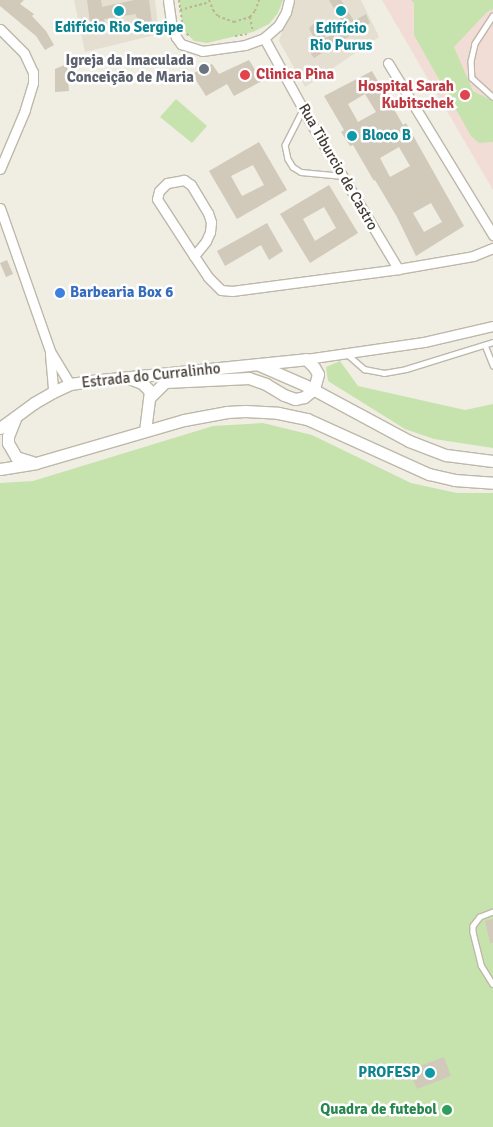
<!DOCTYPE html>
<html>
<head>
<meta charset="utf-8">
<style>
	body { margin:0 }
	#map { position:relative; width:493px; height:1127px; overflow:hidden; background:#f0ede3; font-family:Signika,sans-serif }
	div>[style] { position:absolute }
	.residential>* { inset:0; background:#e4dfd1 }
	.medical>* { inset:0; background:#f1dcd6 }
	.green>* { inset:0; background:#c7e3ad }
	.building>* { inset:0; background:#d1c9b9 }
	.path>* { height:2px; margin-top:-1px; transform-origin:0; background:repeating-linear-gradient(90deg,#bcb298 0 2.5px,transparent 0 5px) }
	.roads { filter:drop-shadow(1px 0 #beb8a9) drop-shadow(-1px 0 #beb8a9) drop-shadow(0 1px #beb8a9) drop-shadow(0 -1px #beb8a9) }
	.service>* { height:4.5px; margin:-2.25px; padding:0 2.25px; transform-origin:2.25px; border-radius:2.25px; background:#fff }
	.minor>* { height:9px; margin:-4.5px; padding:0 4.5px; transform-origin:4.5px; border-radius:4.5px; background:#fff }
	.tertiary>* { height:11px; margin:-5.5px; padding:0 5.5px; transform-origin:5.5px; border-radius:5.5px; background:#fff }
	.dots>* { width:14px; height:14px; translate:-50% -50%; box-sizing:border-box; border:2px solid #fff; border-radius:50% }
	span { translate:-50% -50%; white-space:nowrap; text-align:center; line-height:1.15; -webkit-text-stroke:5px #fff; paint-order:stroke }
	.culture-label { font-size:15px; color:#0d838f; font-weight:700 }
	.left { translate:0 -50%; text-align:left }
	.right { translate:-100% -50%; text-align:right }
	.worship-label { font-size:15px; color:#5b616d; font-weight:700 }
	.health-label { font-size:15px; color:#be3a42; font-weight:700 }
	.street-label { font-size:15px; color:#423d34 }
	.shop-label { font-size:15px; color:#366cbe; font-weight:700 }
	.leisure-label { font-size:15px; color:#27864d; font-weight:700 }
</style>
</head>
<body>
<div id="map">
	<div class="residential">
		<div style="clip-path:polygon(74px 0,155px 0,159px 34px,85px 52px)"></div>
		<div style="clip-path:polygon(292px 0,361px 0,379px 37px,305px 87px,279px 41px)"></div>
	</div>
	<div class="medical">
		<div style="clip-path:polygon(382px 0,493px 0,493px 190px)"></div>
	</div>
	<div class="green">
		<div style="clip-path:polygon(179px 0,283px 0,278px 13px,269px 24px,253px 32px,207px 43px,194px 41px,183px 30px)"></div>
		<div style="clip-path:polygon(411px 0,493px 0,493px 9px,487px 12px,454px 47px,473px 91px,493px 101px,493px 142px,479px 143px,471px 136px,414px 35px,414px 3px)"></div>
		<div style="clip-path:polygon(176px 99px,207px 126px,192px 143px,160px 117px)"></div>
		<div style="clip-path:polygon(340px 361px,358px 386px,465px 410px,493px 404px,493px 448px,434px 439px,405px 429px,328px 381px,326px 367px)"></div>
		<div style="clip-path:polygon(263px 423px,312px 435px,411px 483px,457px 493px,493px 493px,493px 1127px,0 1127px,0 483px,33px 481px,213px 426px)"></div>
	</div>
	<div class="building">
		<div style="clip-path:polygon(0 0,24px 0,20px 4px,34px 14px,32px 16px,46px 31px,54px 45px,45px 50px,36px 36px,0 6px)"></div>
		<div style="clip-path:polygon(87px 0,101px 0,102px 7px,134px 0,149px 0,152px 23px,138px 25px,136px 14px,104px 19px,106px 28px,91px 30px)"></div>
		<div style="clip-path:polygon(329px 0,341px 0,354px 21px,366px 14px,370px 23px,314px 58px,308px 49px,317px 44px,309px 28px,316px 22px,326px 38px,345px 27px)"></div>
		<div style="clip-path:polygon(249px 60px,262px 81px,234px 96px,227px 84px,206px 96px,192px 74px,212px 64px,219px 74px)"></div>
		<div style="clip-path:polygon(67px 64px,69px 91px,55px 92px,55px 69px)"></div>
		<div style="clip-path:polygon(evenodd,372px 71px,403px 125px,406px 123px,464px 226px,416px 256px,397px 217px,375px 180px,374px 181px,353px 145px,350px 146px,341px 132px,344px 130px,324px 96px,372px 71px,365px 94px,376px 112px,358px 122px,348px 104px,365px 94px,372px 71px,399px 147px,410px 166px,390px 177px,380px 158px,399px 147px,372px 71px,431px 203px,442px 222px,424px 232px,413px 213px,431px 203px)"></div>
		<div style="clip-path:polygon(evenodd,259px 142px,287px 190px,237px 219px,209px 171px,259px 142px,253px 165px,264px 185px,242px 196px,231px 176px,253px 165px)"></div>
		<div style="clip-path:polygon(evenodd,329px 185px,358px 233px,310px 263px,280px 214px,329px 185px,324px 207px,336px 228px,315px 241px,303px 219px,324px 207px)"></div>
		<div style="clip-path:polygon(267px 223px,283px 251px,269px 260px,261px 245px,225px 266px,217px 251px)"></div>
		<div style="clip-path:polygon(7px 260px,13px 274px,6px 277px,0 263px)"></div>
		<div style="clip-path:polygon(493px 919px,493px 943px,490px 943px,485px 921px)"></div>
		<div style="clip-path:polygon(444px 1057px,451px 1076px,417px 1089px,409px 1070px)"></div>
	</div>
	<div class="path">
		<div style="left:179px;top:0;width:30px;rotate:82deg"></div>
		<div style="left:183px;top:30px;width:10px;rotate:45deg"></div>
		<div style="left:209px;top:0;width:11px;rotate:68deg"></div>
		<div style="left:213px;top:10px;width:8px;rotate:50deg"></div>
		<div style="left:218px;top:16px;width:17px;rotate:21deg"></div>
		<div style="left:234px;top:22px;width:17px;rotate:-17deg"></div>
		<div style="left:250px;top:17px;width:8px;rotate:-50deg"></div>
		<div style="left:255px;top:11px;width:12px;rotate:-70deg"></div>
		<div style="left:180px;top:10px;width:30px;rotate:-15deg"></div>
		<div style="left:250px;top:17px;width:15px;rotate:79deg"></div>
		<div style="left:235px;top:36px;width:12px;rotate:-9deg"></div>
	</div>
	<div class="roads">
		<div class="service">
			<div style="left:493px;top:16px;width:33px;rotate:123deg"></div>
			<div style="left:475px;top:44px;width:17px;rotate:103deg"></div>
			<div style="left:471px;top:61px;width:17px;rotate:87deg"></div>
			<div style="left:472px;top:78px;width:28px;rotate:42deg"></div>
			<div style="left:303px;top:110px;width:39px;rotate:117deg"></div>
			<div style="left:285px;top:145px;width:14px;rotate:78deg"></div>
			<div style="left:288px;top:159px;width:9px;rotate:58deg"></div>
			<div style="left:293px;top:167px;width:9px;rotate:32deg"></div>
			<div style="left:301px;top:172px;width:42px;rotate:5.4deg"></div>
			<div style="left:485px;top:345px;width:22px;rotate:68deg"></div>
			<div style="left:347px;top:354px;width:23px;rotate:41deg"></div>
			<div style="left:364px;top:369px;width:20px;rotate:11deg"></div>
			<div style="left:384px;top:373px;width:22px;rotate:-10deg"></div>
			<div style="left:406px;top:369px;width:91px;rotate:-17.2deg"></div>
			<div style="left:493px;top:912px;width:14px;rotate:159deg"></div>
			<div style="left:480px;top:917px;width:11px;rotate:128deg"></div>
			<div style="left:473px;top:926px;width:6px;rotate:90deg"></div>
			<div style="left:473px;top:932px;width:34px;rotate:76deg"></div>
			<div style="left:481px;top:965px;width:22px;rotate:58deg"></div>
		</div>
		<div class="minor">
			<div style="left:168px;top:0;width:28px;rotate:82deg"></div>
			<div style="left:172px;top:28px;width:10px;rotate:66deg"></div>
			<div style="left:176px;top:37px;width:9px;rotate:54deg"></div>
			<div style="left:181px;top:44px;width:22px;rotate:18deg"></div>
			<div style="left:202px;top:51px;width:43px;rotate:-7.9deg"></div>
			<div style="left:245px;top:45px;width:20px;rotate:-20deg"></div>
			<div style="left:264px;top:38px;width:18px;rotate:-41deg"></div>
			<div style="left:278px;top:26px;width:16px;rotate:-60deg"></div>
			<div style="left:286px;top:12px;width:12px;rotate:-76deg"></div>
			<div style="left:0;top:29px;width:34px;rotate:45deg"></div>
			<div style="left:24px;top:53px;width:21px;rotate:65deg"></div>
			<div style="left:33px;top:72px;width:11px;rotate:90deg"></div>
			<div style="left:33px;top:83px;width:28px;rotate:107deg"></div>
			<div style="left:25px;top:110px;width:64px;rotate:113deg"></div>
			<div style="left:264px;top:38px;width:94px;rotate:61.2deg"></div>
			<div style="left:309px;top:120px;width:174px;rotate:59.1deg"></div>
			<div style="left:388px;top:63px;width:202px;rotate:58.6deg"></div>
			<div style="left:0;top:208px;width:151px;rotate:70.7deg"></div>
			<div style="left:50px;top:351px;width:39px;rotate:59deg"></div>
			<div style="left:194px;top:256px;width:19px;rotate:-51deg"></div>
			<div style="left:206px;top:241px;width:10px;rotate:-66deg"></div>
			<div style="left:210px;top:232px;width:10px;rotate:-84deg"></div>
			<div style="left:211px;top:222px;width:9px;rotate:-108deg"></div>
			<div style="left:208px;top:213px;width:33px;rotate:-121deg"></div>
			<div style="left:191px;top:185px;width:9px;rotate:-144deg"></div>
			<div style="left:184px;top:180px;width:17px;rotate:170deg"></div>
			<div style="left:167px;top:183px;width:11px;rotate:135deg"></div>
			<div style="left:159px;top:191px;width:8px;rotate:104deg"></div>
			<div style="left:157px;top:199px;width:68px;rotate:57deg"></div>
			<div style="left:194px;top:256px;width:25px;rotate:56deg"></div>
			<div style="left:208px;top:277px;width:18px;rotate:45deg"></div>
			<div style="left:221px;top:290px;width:11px;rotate:5deg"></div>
			<div style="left:232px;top:291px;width:167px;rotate:-7.5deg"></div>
			<div style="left:398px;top:269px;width:76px;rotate:-9.8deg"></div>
			<div style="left:473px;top:256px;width:22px;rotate:-22deg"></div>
			<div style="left:50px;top:354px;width:38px;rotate:85deg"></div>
			<div style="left:306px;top:359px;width:119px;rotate:-8.2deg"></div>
			<div style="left:424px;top:342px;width:71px;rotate:-13.1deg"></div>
		</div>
		<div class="tertiary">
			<div style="left:259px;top:365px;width:50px;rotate:23.5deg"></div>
			<div style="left:305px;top:385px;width:118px;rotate:28.3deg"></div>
			<div style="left:409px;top:441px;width:40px;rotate:21deg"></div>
			<div style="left:446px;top:455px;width:47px;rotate:7.3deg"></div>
			<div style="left:129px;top:378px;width:14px;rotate:21deg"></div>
			<div style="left:142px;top:383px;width:11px;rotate:45deg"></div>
			<div style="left:150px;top:391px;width:40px;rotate:97.1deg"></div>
			<div style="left:15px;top:419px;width:18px;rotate:112deg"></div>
			<div style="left:8px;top:436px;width:7px;rotate:90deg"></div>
			<div style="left:8px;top:443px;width:16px;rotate:60deg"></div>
			<div style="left:16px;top:457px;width:17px;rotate:17deg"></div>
			<div style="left:0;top:428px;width:42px;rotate:-36.3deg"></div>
			<div style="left:34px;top:403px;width:22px;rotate:-30deg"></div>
			<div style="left:53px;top:392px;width:19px;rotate:-25deg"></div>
			<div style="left:70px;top:384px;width:21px;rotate:-8deg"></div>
			<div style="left:91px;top:381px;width:216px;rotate:-5.8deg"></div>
			<div style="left:306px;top:359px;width:11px;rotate:45deg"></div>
			<div style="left:314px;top:367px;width:8px;rotate:60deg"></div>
			<div style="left:318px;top:374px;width:16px;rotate:105deg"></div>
			<div style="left:314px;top:389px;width:13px;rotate:141deg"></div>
			<div style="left:304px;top:397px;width:9px;rotate:167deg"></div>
			<div style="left:295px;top:399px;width:12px;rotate:-160deg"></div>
			<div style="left:284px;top:395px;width:21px;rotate:-149deg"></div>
			<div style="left:266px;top:384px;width:18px;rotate:-161deg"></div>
			<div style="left:249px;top:378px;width:84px;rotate:177.3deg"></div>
			<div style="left:165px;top:382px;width:21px;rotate:135deg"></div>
			<div style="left:0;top:469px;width:36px;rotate:-9deg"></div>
			<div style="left:36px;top:463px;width:154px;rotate:-16.2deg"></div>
			<div style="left:184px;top:420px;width:44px;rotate:-10.5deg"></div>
			<div style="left:227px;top:412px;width:18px;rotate:-3deg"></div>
			<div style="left:245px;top:411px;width:33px;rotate:3deg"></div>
			<div style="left:278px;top:413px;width:30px;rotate:12deg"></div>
			<div style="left:307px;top:419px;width:134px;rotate:24.3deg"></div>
			<div style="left:429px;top:474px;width:26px;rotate:13deg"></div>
			<div style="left:454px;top:480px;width:39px;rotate:4deg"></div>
		</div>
	</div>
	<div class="dots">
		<div style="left:119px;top:11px;background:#0f9aa8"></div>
		<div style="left:341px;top:11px;background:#0f9aa8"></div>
		<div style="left:204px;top:69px;background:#6b7280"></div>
		<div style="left:245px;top:75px;background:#e0444e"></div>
		<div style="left:465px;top:95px;background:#e0444e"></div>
		<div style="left:352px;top:136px;background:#0f9aa8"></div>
		<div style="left:60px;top:293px;background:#3f7fe0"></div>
		<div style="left:430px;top:1073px;background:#0f9aa8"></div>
		<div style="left:447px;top:1110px;background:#2e9e5b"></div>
	</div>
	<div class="culture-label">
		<span style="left:119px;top:28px">Edifício Rio Sergipe</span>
		<span style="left:341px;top:37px">Edifício<br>Rio Purus</span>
		<span class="left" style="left:362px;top:136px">Bloco B</span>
		<span class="right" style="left:420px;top:1073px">PROFESP</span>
	</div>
	<div class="worship-label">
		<span class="right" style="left:194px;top:69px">Igreja da Imaculada<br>Conceição de Maria</span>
	</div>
	<div class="health-label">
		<span class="left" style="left:256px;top:75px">Clinica Pina</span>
		<span class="right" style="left:454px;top:95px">Hospital Sarah<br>Kubitschek</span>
	</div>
	<div class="street-label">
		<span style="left:338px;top:167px;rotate:60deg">Rua Tiburcio de Castro</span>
		<span style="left:151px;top:376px;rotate:-6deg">Estrada do Curralinho</span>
	</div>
	<div class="shop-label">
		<span class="left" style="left:70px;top:293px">Barbearia Box 6</span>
	</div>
	<div class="leisure-label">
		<span class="right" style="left:437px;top:1110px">Quadra de futebol</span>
	</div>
</div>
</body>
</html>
